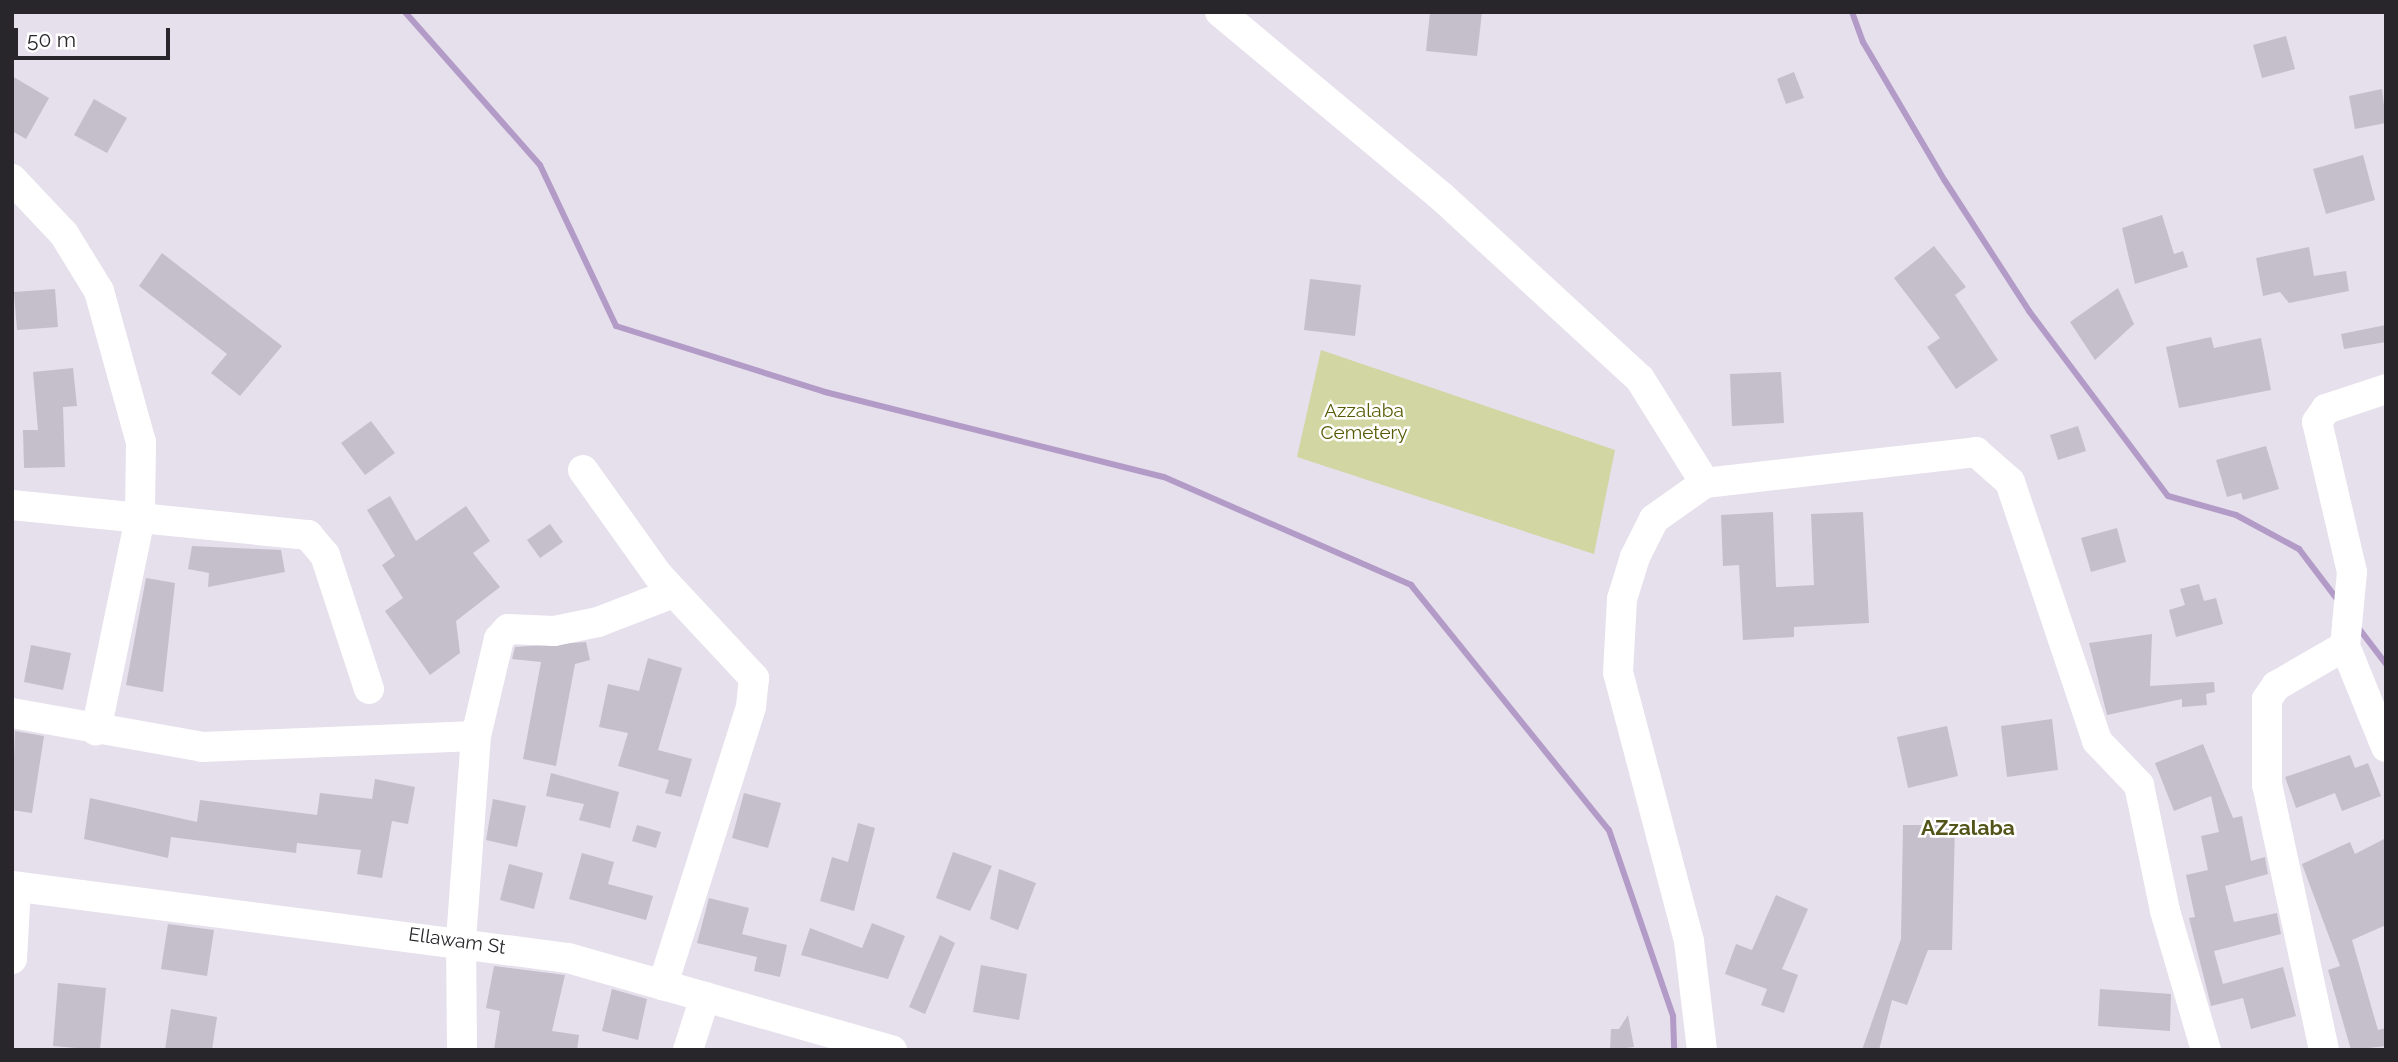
<!DOCTYPE html>
<html>
<head>
<meta charset="utf-8">
<style>
	body { margin:0 }
	#map { position:relative; width:2398px; height:1062px; overflow:hidden; background:#e6dfec; font-family:Raleway,sans-serif }
	div>[style] { position:absolute }
	.green>* { inset:0; background:#d2d6a3 }
	.stream>* { height:6px; margin:-3px; padding:0 3px; transform-origin:3px; border-radius:3px; background:#b39bc7 }
	.building>* { inset:0; background:#c5bfcb }
	.minor>* { height:30px; margin:-15px; padding:0 15px; transform-origin:15px; border-radius:15px; background:#fff }
	span { translate:-50% -50%; white-space:nowrap; text-align:center; line-height:1.15; -webkit-text-stroke:5px #fff; paint-order:stroke }
	.park-label { font-size:19px; color:#585b05 }
	.street-label { font-size:19px; color:#28262a }
	.neighbourhood-label { font-size:21px; color:#525419; font-weight:700 }
	.frame { position:absolute; inset:0; border:14px solid #28262a; pointer-events:none }
	.scale { position:absolute; left:14px; top:28px; width:156px; height:32px; box-sizing:border-box; border:4px solid #28262a; border-top:0; padding-left:9px; font-size:21px; line-height:24px; white-space:nowrap; color:#28262a; -webkit-text-stroke:5px #fff; paint-order:stroke }
</style>
</head>
<body>
<div id="map">
	<div class="green">
		<div style="clip-path:polygon(1321px 350px,1615px 450px,1594px 554px,1297px 457px)"></div>
	</div>
	<div class="stream">
		<div style="left:405px;top:12px;width:204px;rotate:48.6deg"></div>
		<div style="left:540px;top:165px;width:178px;rotate:64.7deg"></div>
		<div style="left:616px;top:326px;width:219px;rotate:17.5deg"></div>
		<div style="left:825px;top:392px;width:349px;rotate:14.1deg"></div>
		<div style="left:1164px;top:477px;width:270px;rotate:23.6deg"></div>
		<div style="left:1411px;top:585px;width:315px;rotate:51.1deg"></div>
		<div style="left:1609px;top:830px;width:197px;rotate:71deg"></div>
		<div style="left:1673px;top:1016px;width:34px;rotate:88deg"></div>
		<div style="left:1852px;top:12px;width:32px;rotate:70deg"></div>
		<div style="left:1863px;top:42px;width:161px;rotate:59.5deg"></div>
		<div style="left:1945px;top:181px;width:155px;rotate:57.1deg"></div>
		<div style="left:2029px;top:311px;width:231px;rotate:53.1deg"></div>
		<div style="left:2168px;top:496px;width:71px;rotate:15.6deg"></div>
		<div style="left:2236px;top:515px;width:72px;rotate:28.4deg"></div>
		<div style="left:2299px;top:549px;width:68px;rotate:52.8deg"></div>
		<div style="left:2357px;top:626px;width:48px;rotate:52.7deg"></div>
	</div>
	<div class="building">
		<div style="clip-path:polygon(1430px 12px,1482px 12px,1477px 56px,1426px 51px)"></div>
		<div style="clip-path:polygon(2286px 36px,2295px 69px,2262px 78px,2253px 45px)"></div>
		<div style="clip-path:polygon(1794px 72px,1804px 98px,1786px 104px,1777px 79px)"></div>
		<div style="clip-path:polygon(12px 76px,49px 98px,26px 139px,12px 131px)"></div>
		<div style="clip-path:polygon(2382px 89px,2386px 123px,2355px 129px,2349px 96px)"></div>
		<div style="clip-path:polygon(94px 99px,127px 118px,107px 153px,74px 135px)"></div>
		<div style="clip-path:polygon(2363px 155px,2375px 200px,2326px 214px,2313px 169px)"></div>
		<div style="clip-path:polygon(2162px 215px,2174px 254px,2183px 251px,2188px 267px,2135px 284px,2122px 228px)"></div>
		<div style="clip-path:polygon(1934px 246px,1966px 287px,1955px 295px,1998px 360px,1956px 389px,1927px 347px,1940px 338px,1894px 278px)"></div>
		<div style="clip-path:polygon(2309px 247px,2314px 276px,2346px 271px,2349px 291px,2289px 303px,2280px 292px,2263px 296px,2256px 258px)"></div>
		<div style="clip-path:polygon(162px 253px,282px 346px,240px 396px,211px 373px,227px 354px,139px 286px)"></div>
		<div style="clip-path:polygon(1310px 279px,1361px 285px,1355px 336px,1304px 330px)"></div>
		<div style="clip-path:polygon(2118px 288px,2134px 324px,2095px 360px,2070px 322px)"></div>
		<div style="clip-path:polygon(55px 289px,58px 327px,17px 330px,14px 292px)"></div>
		<div style="clip-path:polygon(2386px 325px,2386px 342px,2344px 349px,2341px 334px)"></div>
		<div style="clip-path:polygon(2211px 337px,2214px 348px,2261px 338px,2271px 390px,2179px 408px,2166px 347px)"></div>
		<div style="clip-path:polygon(73px 368px,77px 406px,63px 407px,65px 467px,24px 468px,23px 430px,38px 430px,33px 372px)"></div>
		<div style="clip-path:polygon(1781px 372px,1784px 423px,1732px 426px,1730px 374px)"></div>
		<div style="clip-path:polygon(371px 421px,395px 453px,365px 475px,341px 443px)"></div>
		<div style="clip-path:polygon(2078px 426px,2086px 451px,2058px 460px,2050px 435px)"></div>
		<div style="clip-path:polygon(2266px 446px,2279px 489px,2243px 500px,2241px 493px,2227px 497px,2216px 460px)"></div>
		<div style="clip-path:polygon(390px 496px,416px 541px,466px 506px,490px 541px,473px 553px,500px 587px,456px 621px,460px 653px,430px 675px,385px 611px,403px 598px,382px 565px,395px 556px,367px 510px)"></div>
		<div style="clip-path:polygon(1773px 512px,1776px 587px,1814px 585px,1811px 514px,1863px 512px,1869px 623px,1794px 627px,1794px 637px,1743px 640px,1739px 565px,1723px 566px,1721px 515px)"></div>
		<div style="clip-path:polygon(550px 524px,563px 542px,540px 558px,527px 540px)"></div>
		<div style="clip-path:polygon(2117px 528px,2126px 562px,2091px 572px,2081px 538px)"></div>
		<div style="clip-path:polygon(192px 546px,281px 550px,285px 572px,208px 587px,209px 573px,188px 569px)"></div>
		<div style="clip-path:polygon(146px 578px,175px 583px,163px 692px,126px 685px)"></div>
		<div style="clip-path:polygon(2199px 584px,2204px 601px,2216px 598px,2223px 624px,2176px 637px,2169px 610px,2185px 605px,2180px 589px)"></div>
		<div style="clip-path:polygon(2152px 634px,2150px 686px,2214px 682px,2215px 692px,2206px 694px,2207px 705px,2182px 707px,2182px 699px,2107px 715px,2089px 643px)"></div>
		<div style="clip-path:polygon(586px 642px,590px 660px,575px 664px,556px 766px,523px 759px,541px 662px,512px 659px,515px 647px)"></div>
		<div style="clip-path:polygon(31px 645px,71px 653px,63px 690px,24px 682px)"></div>
		<div style="clip-path:polygon(648px 658px,682px 668px,658px 750px,692px 759px,681px 797px,665px 793px,669px 780px,618px 766px,628px 733px,599px 727px,608px 684px,639px 691px)"></div>
		<div style="clip-path:polygon(2052px 719px,2058px 770px,2007px 777px,2001px 726px)"></div>
		<div style="clip-path:polygon(1947px 726px,1958px 776px,1908px 788px,1897px 737px)"></div>
		<div style="clip-path:polygon(15px 731px,44px 736px,32px 813px,12px 810px)"></div>
		<div style="clip-path:polygon(2203px 744px,2233px 818px,2242px 816px,2251px 861px,2265px 857px,2268px 874px,2225px 886px,2234px 922px,2277px 913px,2281px 934px,2214px 951px,2223px 984px,2283px 967px,2296px 1016px,2251px 1029px,2243px 998px,2211px 1006px,2189px 918px,2195px 917px,2186px 875px,2208px 870px,2201px 836px,2219px 832px,2211px 796px,2174px 811px,2155px 763px)"></div>
		<div style="clip-path:polygon(2350px 755px,2355px 768px,2368px 763px,2381px 796px,2342px 811px,2335px 793px,2296px 808px,2285px 777px)"></div>
		<div style="clip-path:polygon(551px 773px,619px 792px,610px 828px,579px 820px,584px 804px,546px 796px)"></div>
		<div style="clip-path:polygon(375px 779px,415px 787px,408px 824px,392px 821px,382px 878px,357px 874px,361px 850px,297px 843px,296px 853px,171px 837px,168px 858px,84px 839px,90px 798px,197px 822px,200px 800px,317px 815px,320px 793px,372px 799px)"></div>
		<div style="clip-path:polygon(744px 793px,781px 803px,768px 848px,732px 838px)"></div>
		<div style="clip-path:polygon(493px 799px,526px 806px,517px 847px,486px 840px)"></div>
		<div style="clip-path:polygon(858px 823px,875px 828px,854px 911px,820px 901px,832px 857px,848px 862px)"></div>
		<div style="clip-path:polygon(637px 825px,661px 832px,656px 848px,632px 841px)"></div>
		<div style="clip-path:polygon(1903px 825px,1955px 825px,1952px 950px,1928px 950px,1907px 1005px,1892px 1000px,1879px 1050px,1862px 1050px,1901px 939px)"></div>
		<div style="clip-path:polygon(2386px 838px,2386px 925px,2352px 940px,2378px 1030px,2386px 1028px,2386px 1046px,2351px 1050px,2328px 970px,2340px 966px,2302px 864px,2350px 842px,2355px 854px)"></div>
		<div style="clip-path:polygon(953px 852px,992px 866px,970px 911px,936px 898px)"></div>
		<div style="clip-path:polygon(582px 853px,614px 862px,608px 884px,653px 896px,646px 920px,569px 899px)"></div>
		<div style="clip-path:polygon(509px 864px,543px 873px,534px 909px,500px 900px)"></div>
		<div style="clip-path:polygon(999px 869px,1036px 883px,1018px 930px,990px 919px)"></div>
		<div style="clip-path:polygon(1776px 895px,1808px 909px,1782px 969px,1798px 975px,1784px 1013px,1761px 1005px,1767px 989px,1725px 974px,1736px 944px,1752px 950px)"></div>
		<div style="clip-path:polygon(709px 898px,749px 908px,742px 934px,787px 945px,780px 977px,754px 971px,757px 957px,697px 943px)"></div>
		<div style="clip-path:polygon(872px 923px,905px 936px,888px 979px,801px 955px,810px 928px,862px 948px)"></div>
		<div style="clip-path:polygon(168px 924px,214px 930px,207px 976px,161px 969px)"></div>
		<div style="clip-path:polygon(940px 935px,955px 943px,925px 1014px,909px 1007px)"></div>
		<div style="clip-path:polygon(981px 965px,1027px 974px,1019px 1020px,973px 1012px)"></div>
		<div style="clip-path:polygon(494px 966px,565px 975px,552px 1031px,579px 1035px,577px 1050px,494px 1050px,500px 1011px,486px 1008px)"></div>
		<div style="clip-path:polygon(58px 983px,106px 988px,100px 1050px,53px 1046px)"></div>
		<div style="clip-path:polygon(612px 989px,647px 999px,638px 1040px,602px 1031px)"></div>
		<div style="clip-path:polygon(2100px 989px,2171px 994px,2170px 1031px,2098px 1026px)"></div>
		<div style="clip-path:polygon(171px 1009px,217px 1017px,212px 1050px,165px 1050px)"></div>
		<div style="clip-path:polygon(1628px 1015px,1634px 1047px,1610px 1050px,1611px 1029px,1619px 1029px)"></div>
	</div>
	<div class="minor">
		<div style="left:1220px;top:12px;width:289px;rotate:39.8deg"></div>
		<div style="left:1442px;top:197px;width:269px;rotate:42.6deg"></div>
		<div style="left:1640px;top:379px;width:123px;rotate:58deg"></div>
		<div style="left:12px;top:179px;width:76px;rotate:46.6deg"></div>
		<div style="left:64px;top:234px;width:67px;rotate:58.4deg"></div>
		<div style="left:99px;top:291px;width:157px;rotate:74.5deg"></div>
		<div style="left:141px;top:442px;width:76px;rotate:90.8deg"></div>
		<div style="left:140px;top:518px;width:217px;rotate:101.7deg"></div>
		<div style="left:583px;top:470px;width:129px;rotate:54.5deg"></div>
		<div style="left:658px;top:575px;width:141px;rotate:47deg"></div>
		<div style="left:754px;top:678px;width:29px;rotate:96deg"></div>
		<div style="left:751px;top:707px;width:292px;rotate:107.6deg"></div>
		<div style="left:12px;top:505px;width:298px;rotate:5.8deg"></div>
		<div style="left:308px;top:535px;width:26px;rotate:50deg"></div>
		<div style="left:325px;top:555px;width:141px;rotate:71.8deg"></div>
		<div style="left:2345px;top:646px;width:109px;rotate:67.9deg"></div>
		<div style="left:12px;top:713px;width:193px;rotate:10.1deg"></div>
		<div style="left:202px;top:747px;width:274px;rotate:-2.3deg"></div>
		<div style="left:12px;top:886px;width:561px;rotate:7.38deg"></div>
		<div style="left:568px;top:958px;width:337px;rotate:15.9deg"></div>
		<div style="left:12px;top:959px;width:72px;rotate:-86.8deg"></div>
		<div style="left:462px;top:1050px;width:110px;rotate:-90.5deg"></div>
		<div style="left:461px;top:940px;width:205px;rotate:-85.8deg"></div>
		<div style="left:476px;top:736px;width:100px;rotate:-76.7deg"></div>
		<div style="left:499px;top:639px;width:13px;rotate:-48deg"></div>
		<div style="left:508px;top:629px;width:46px;rotate:2.5deg"></div>
		<div style="left:554px;top:631px;width:45px;rotate:-11.6deg"></div>
		<div style="left:598px;top:622px;width:80px;rotate:-21.1deg"></div>
		<div style="left:688px;top:1050px;width:56px;rotate:-72.2deg"></div>
		<div style="left:1702px;top:1050px;width:110px;rotate:-96.8deg"></div>
		<div style="left:1689px;top:941px;width:277px;rotate:-104.8deg"></div>
		<div style="left:1618px;top:673px;width:74px;rotate:-86.9deg"></div>
		<div style="left:1622px;top:599px;width:44px;rotate:-72.8deg"></div>
		<div style="left:1635px;top:557px;width:42px;rotate:-63.4deg"></div>
		<div style="left:1654px;top:519px;width:62px;rotate:-35.2deg"></div>
		<div style="left:1705px;top:483px;width:273px;rotate:-6.5deg"></div>
		<div style="left:1976px;top:452px;width:45px;rotate:41.4deg"></div>
		<div style="left:2010px;top:482px;width:273px;rotate:71.4deg"></div>
		<div style="left:2097px;top:741px;width:61px;rotate:46.3deg"></div>
		<div style="left:2139px;top:785px;width:129px;rotate:78.3deg"></div>
		<div style="left:2165px;top:911px;width:145px;rotate:73.6deg"></div>
		<div style="left:2324px;top:1050px;width:271px;rotate:-102.1deg"></div>
		<div style="left:2267px;top:785px;width:86px;rotate:-90deg"></div>
		<div style="left:2267px;top:699px;width:16px;rotate:-55deg"></div>
		<div style="left:2276px;top:686px;width:80px;rotate:-30.1deg"></div>
		<div style="left:2345px;top:646px;width:74px;rotate:-84.6deg"></div>
		<div style="left:2352px;top:572px;width:154px;rotate:-103.1deg"></div>
		<div style="left:2317px;top:422px;width:16px;rotate:-55deg"></div>
		<div style="left:2326px;top:409px;width:63px;rotate:-18.4deg"></div>
	</div>
	<div class="park-label">
		<span style="left:1364px;top:422px">Azzalaba<br>Cemetery</span>
	</div>
	<div class="street-label">
		<span style="left:457px;top:941px;rotate:8deg">Ellawam St</span>
	</div>
	<div class="neighbourhood-label">
		<span style="left:1968px;top:828px">AZzalaba</span>
	</div>
	<div class="frame"></div>
	<div class="scale">50 m</div>
</div>
</body>
</html>
